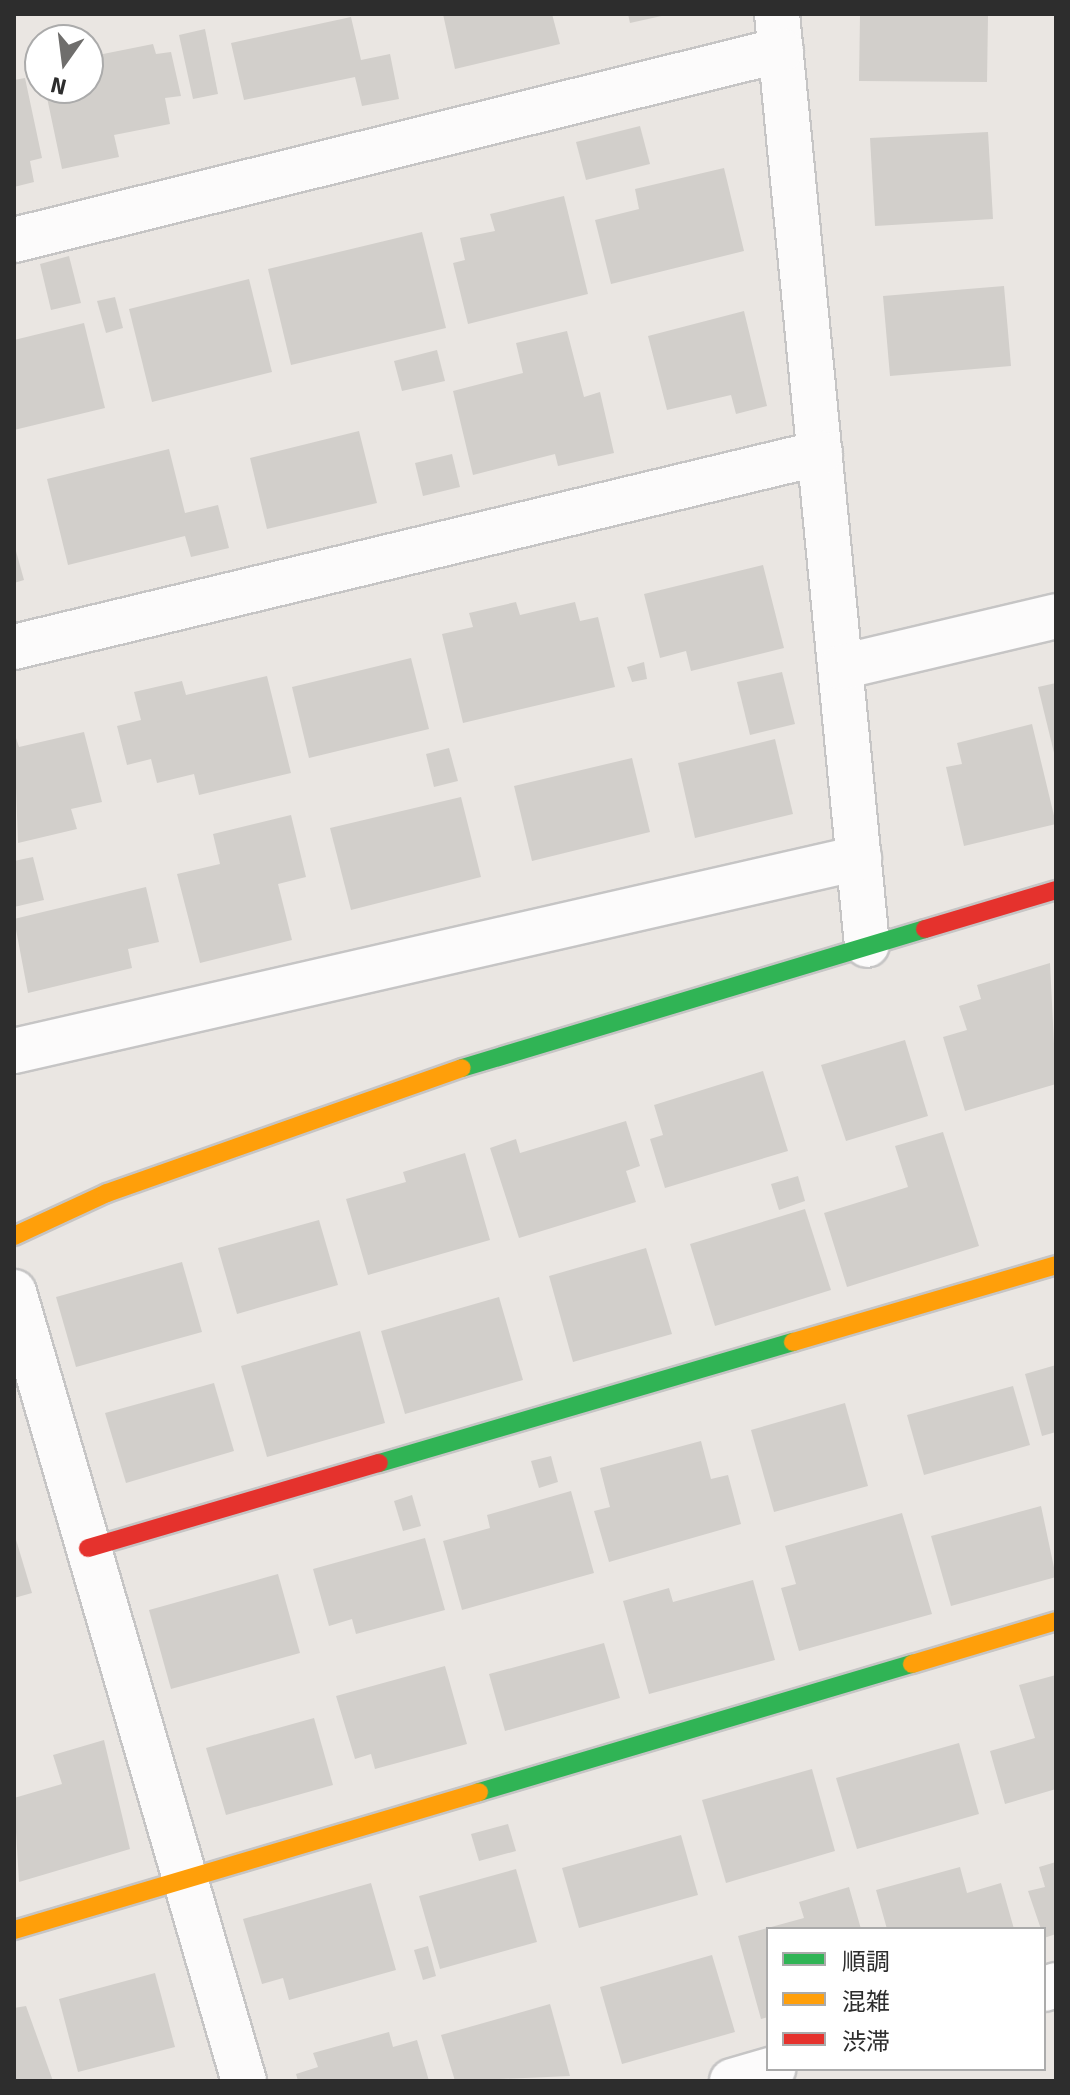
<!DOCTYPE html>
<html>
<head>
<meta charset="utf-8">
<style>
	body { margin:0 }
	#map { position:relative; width:1070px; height:2095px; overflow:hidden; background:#eae6e2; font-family:Signika,"Noto Sans JP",sans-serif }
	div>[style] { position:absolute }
	.building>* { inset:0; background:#d2cfcb }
	.roads { filter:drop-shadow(2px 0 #c6c5c5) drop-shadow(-2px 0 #c6c5c5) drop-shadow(0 2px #c6c5c5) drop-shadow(0 -2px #c6c5c5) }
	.street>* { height:44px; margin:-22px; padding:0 22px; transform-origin:22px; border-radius:22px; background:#fcfbfb }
	.fast>* { height:18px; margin:-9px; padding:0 9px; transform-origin:9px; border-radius:9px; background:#30b455 }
	.slow>* { height:18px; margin:-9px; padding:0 9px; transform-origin:9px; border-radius:9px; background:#ff9f0a }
	.jam>* { height:18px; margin:-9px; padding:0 9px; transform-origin:9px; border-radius:9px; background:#e5322d }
	span { translate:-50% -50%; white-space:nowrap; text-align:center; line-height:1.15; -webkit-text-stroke:7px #fff; paint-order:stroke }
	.frame { position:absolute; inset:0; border:16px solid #2d2d2d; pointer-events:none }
	.legend { position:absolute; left:766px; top:1927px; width:280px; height:144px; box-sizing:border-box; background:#fff; border:2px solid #ababab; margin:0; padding:10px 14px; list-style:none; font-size:24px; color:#2d2d2d }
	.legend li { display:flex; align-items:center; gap:16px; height:40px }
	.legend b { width:40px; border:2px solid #ababab }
	.north { position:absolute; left:24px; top:24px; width:80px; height:80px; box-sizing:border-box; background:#fff; border:2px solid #ababab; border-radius:50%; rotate:194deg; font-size:22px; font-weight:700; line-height:32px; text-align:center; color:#2d2d2d }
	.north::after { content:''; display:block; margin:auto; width:28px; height:36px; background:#6f6e6c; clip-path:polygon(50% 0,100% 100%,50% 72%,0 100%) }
</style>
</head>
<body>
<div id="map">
	<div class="building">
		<div style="clip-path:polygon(443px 14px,552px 14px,560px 44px,455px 69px)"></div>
		<div style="clip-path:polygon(628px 14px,666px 14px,666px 15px,630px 23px)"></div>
		<div style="clip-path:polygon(860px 15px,988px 16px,987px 82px,859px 81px)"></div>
		<div style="clip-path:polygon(351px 17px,361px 60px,390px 54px,399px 99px,362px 106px,355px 77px,244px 100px,231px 43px)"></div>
		<div style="clip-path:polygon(205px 29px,218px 94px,193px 99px,179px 35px)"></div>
		<div style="clip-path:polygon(153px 44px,156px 54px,171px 52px,181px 96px,165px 98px,170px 124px,114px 135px,119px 157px,62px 169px,45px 88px,88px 88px,88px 57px)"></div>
		<div style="clip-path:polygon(25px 78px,42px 158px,30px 161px,34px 182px,14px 187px,14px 80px)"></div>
		<div style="clip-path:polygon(640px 126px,650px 164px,586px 180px,576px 142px)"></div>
		<div style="clip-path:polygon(988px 132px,993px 219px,875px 226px,870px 138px)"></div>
		<div style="clip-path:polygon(724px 168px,744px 251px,611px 284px,595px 220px,639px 209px,635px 189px)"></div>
		<div style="clip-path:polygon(564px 196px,588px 294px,468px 324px,453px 263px,465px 260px,460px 238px,495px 231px,490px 214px)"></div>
		<div style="clip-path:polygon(422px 232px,446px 328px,291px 365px,268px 269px)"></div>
		<div style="clip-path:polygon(69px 256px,81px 303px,51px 310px,40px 264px)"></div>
		<div style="clip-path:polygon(249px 279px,272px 372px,152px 402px,129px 309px)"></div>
		<div style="clip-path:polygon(1004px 286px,1011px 366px,890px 376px,883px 296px)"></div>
		<div style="clip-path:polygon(115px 297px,123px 328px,106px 333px,97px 301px)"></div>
		<div style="clip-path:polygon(744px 311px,767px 406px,736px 414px,731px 395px,667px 410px,648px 336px)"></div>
		<div style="clip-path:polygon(84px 323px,105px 408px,14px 430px,14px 340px)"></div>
		<div style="clip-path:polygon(567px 331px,584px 397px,600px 392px,614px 453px,558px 466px,555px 454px,473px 475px,453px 391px,523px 373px,516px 343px)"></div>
		<div style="clip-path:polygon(437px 350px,445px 381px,402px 391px,394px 361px)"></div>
		<div style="clip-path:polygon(359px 431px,377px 503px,267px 529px,250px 458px)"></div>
		<div style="clip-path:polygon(169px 449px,185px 513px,218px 505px,229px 548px,191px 557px,185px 536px,68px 565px,47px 479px)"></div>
		<div style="clip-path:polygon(452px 454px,460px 487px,423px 496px,415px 463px)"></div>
		<div style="clip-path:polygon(14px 544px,24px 580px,14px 583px)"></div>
		<div style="clip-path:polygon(763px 565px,784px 648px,691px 671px,686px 651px,660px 658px,644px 594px)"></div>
		<div style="clip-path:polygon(516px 602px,520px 615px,575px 602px,580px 621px,598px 617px,615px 687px,463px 723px,442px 634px,473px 627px,469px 613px)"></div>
		<div style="clip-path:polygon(411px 658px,429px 729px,309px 758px,292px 687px)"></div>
		<div style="clip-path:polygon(644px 662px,647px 679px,632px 682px,627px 667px)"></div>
		<div style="clip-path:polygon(782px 672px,795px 724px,750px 735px,737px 682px)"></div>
		<div style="clip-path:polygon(267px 676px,291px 773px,199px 795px,194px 774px,157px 783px,151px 759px,127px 765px,117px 726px,141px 720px,134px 692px,182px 681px,186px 695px)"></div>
		<div style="clip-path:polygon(1056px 683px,1056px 757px,1055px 757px,1038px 687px)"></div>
		<div style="clip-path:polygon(1032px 724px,1056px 824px,964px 846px,946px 767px,962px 764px,957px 743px)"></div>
		<div style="clip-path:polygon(14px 732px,19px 747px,84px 732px,102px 802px,71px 809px,77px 829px,18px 843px)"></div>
		<div style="clip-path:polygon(775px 739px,793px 814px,695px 838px,678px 763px)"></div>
		<div style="clip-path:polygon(449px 748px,458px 781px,434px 787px,426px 754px)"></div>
		<div style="clip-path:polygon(632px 758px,650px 832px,532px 861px,514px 786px)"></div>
		<div style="clip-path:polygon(461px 797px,481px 877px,351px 910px,330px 828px)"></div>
		<div style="clip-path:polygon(291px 815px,306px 877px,278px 884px,292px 940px,200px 963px,177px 874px,220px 864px,213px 834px)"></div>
		<div style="clip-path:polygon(33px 857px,44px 900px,14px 907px,14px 861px)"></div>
		<div style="clip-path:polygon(146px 887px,159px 942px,128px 949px,132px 968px,28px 993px,14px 919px)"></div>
		<div style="clip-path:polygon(1050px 963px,1056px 1084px,965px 1111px,943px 1037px,967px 1030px,959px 1006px,981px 999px,977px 985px)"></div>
		<div style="clip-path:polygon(905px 1040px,928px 1116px,846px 1141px,821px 1065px)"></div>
		<div style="clip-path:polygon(763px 1071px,788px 1151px,665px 1188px,650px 1139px,663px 1135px,654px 1105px)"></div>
		<div style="clip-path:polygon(626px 1121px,640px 1166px,626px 1171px,636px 1202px,519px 1238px,490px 1148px,516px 1139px,520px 1153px)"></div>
		<div style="clip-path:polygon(943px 1132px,979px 1246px,847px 1287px,824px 1213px,908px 1187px,895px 1146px)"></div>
		<div style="clip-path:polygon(465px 1153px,490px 1240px,368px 1275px,346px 1199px,406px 1182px,403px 1172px)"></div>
		<div style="clip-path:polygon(798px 1176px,805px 1201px,779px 1210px,771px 1184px)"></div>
		<div style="clip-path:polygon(805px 1209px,831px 1290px,715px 1326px,690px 1244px)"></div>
		<div style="clip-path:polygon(319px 1220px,338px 1285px,237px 1314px,218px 1248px)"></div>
		<div style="clip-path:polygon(646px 1248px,672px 1334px,573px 1362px,549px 1276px)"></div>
		<div style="clip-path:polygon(182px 1262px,202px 1332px,76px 1367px,56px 1297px)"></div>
		<div style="clip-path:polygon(499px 1297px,523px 1380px,405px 1414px,381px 1331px)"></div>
		<div style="clip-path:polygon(360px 1331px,385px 1423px,267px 1457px,241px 1366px)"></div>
		<div style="clip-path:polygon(1056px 1365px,1056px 1432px,1042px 1436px,1025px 1374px)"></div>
		<div style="clip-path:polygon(214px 1383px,234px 1451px,126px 1483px,105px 1413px)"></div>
		<div style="clip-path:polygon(1013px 1386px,1030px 1445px,924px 1475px,907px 1415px)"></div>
		<div style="clip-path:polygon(845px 1403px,868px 1486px,774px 1512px,751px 1430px)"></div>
		<div style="clip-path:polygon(701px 1441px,711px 1479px,728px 1475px,741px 1524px,609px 1562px,594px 1511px,610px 1507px,600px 1468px)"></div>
		<div style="clip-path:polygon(551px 1456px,558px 1482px,539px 1488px,531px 1461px)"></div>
		<div style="clip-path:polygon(571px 1491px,594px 1573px,462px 1610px,443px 1541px,490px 1528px,487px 1515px)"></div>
		<div style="clip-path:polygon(412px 1495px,421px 1526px,403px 1531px,394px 1501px)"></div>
		<div style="clip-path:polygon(1041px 1506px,1056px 1577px,951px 1606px,931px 1536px)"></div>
		<div style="clip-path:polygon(902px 1513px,932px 1614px,799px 1651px,781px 1588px,796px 1584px,785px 1546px)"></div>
		<div style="clip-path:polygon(14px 1533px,32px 1593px,14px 1598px)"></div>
		<div style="clip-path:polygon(425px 1538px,445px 1610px,356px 1634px,352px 1619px,329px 1626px,313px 1569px)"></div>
		<div style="clip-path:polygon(278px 1574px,300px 1653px,171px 1689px,149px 1610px)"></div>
		<div style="clip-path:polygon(753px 1580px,775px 1660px,649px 1694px,623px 1601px,669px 1588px,673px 1602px)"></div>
		<div style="clip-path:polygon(604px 1643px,620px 1698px,505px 1731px,489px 1674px)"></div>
		<div style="clip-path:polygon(445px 1666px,467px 1744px,375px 1769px,371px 1754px,355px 1759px,336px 1696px)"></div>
		<div style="clip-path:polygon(1056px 1675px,1056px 1789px,1005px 1804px,990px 1751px,1035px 1738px,1019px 1685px)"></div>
		<div style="clip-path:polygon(314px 1718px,333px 1785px,226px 1815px,206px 1748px)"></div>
		<div style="clip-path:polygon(104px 1740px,130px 1849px,19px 1882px,14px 1798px,62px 1784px,53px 1755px)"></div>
		<div style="clip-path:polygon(959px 1743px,979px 1814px,857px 1849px,836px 1778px)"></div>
		<div style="clip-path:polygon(812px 1769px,835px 1851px,726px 1883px,702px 1800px)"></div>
		<div style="clip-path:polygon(508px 1824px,516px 1851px,479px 1861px,471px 1834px)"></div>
		<div style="clip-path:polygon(681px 1835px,698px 1895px,579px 1928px,562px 1868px)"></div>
		<div style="clip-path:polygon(1056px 1862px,1056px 1934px,1044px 1938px,1028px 1891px,1045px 1887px,1039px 1867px)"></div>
		<div style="clip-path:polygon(960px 1867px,967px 1893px,1001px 1883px,1014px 1929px,887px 1929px,876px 1890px)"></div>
		<div style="clip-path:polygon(516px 1869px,537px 1942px,440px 1969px,419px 1896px)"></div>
		<div style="clip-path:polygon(371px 1883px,396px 1970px,289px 2000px,283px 1978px,262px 1984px,243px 1919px)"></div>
		<div style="clip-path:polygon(849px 1887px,861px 1929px,768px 1929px,768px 2017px,761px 2019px,738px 1936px,804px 1918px,799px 1902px)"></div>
		<div style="clip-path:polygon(428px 1946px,436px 1976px,423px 1980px,414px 1950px)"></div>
		<div style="clip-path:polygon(712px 1955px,735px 2032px,622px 2064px,600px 1987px)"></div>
		<div style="clip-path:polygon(155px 1973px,175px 2047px,78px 2072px,59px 1999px)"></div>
		<div style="clip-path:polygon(550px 2004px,570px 2076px,455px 2081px,441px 2035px)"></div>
		<div style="clip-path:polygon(26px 2006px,53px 2081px,14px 2081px,14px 2008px)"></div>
		<div style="clip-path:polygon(389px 2032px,393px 2047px,417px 2040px,429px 2081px,298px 2081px,296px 2074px,318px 2067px,313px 2053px)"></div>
	</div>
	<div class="roads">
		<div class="street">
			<div style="left:777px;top:14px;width:935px;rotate:84.48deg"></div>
			<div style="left:14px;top:240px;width:790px;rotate:-13.91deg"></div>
			<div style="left:14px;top:647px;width:829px;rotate:-13.53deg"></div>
			<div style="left:841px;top:667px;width:221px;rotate:-13.3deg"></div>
			<div style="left:14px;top:1051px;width:867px;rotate:-12.87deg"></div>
			<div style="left:14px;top:1292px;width:822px;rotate:73.75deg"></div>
			<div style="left:1044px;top:1989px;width:13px;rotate:-18deg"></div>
			<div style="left:732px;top:2081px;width:43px;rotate:-16.3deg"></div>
		</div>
		<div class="fast">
			<div style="left:462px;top:1068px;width:483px;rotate:-16.7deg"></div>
			<div style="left:379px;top:1463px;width:431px;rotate:-16.3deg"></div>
			<div style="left:479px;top:1792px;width:452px;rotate:-16.5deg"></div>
		</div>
		<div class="slow">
			<div style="left:14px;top:1236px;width:102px;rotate:-24.8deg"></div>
			<div style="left:107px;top:1193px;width:376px;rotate:-19.4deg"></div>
			<div style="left:793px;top:1342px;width:274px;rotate:-16.3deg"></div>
			<div style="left:912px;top:1664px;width:150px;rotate:-16.6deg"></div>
			<div style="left:14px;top:1930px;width:485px;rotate:-16.5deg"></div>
		</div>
		<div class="jam">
			<div style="left:925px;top:929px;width:137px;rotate:-16.6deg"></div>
			<div style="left:88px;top:1548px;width:303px;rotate:-16.3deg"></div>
		</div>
	</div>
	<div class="frame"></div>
	<ul class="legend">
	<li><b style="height:10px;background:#30b455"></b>順調</li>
	<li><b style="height:10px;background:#ff9f0a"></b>混雑</li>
	<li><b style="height:10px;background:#e5322d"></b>渋滞</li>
	</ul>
	<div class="north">N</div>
</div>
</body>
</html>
